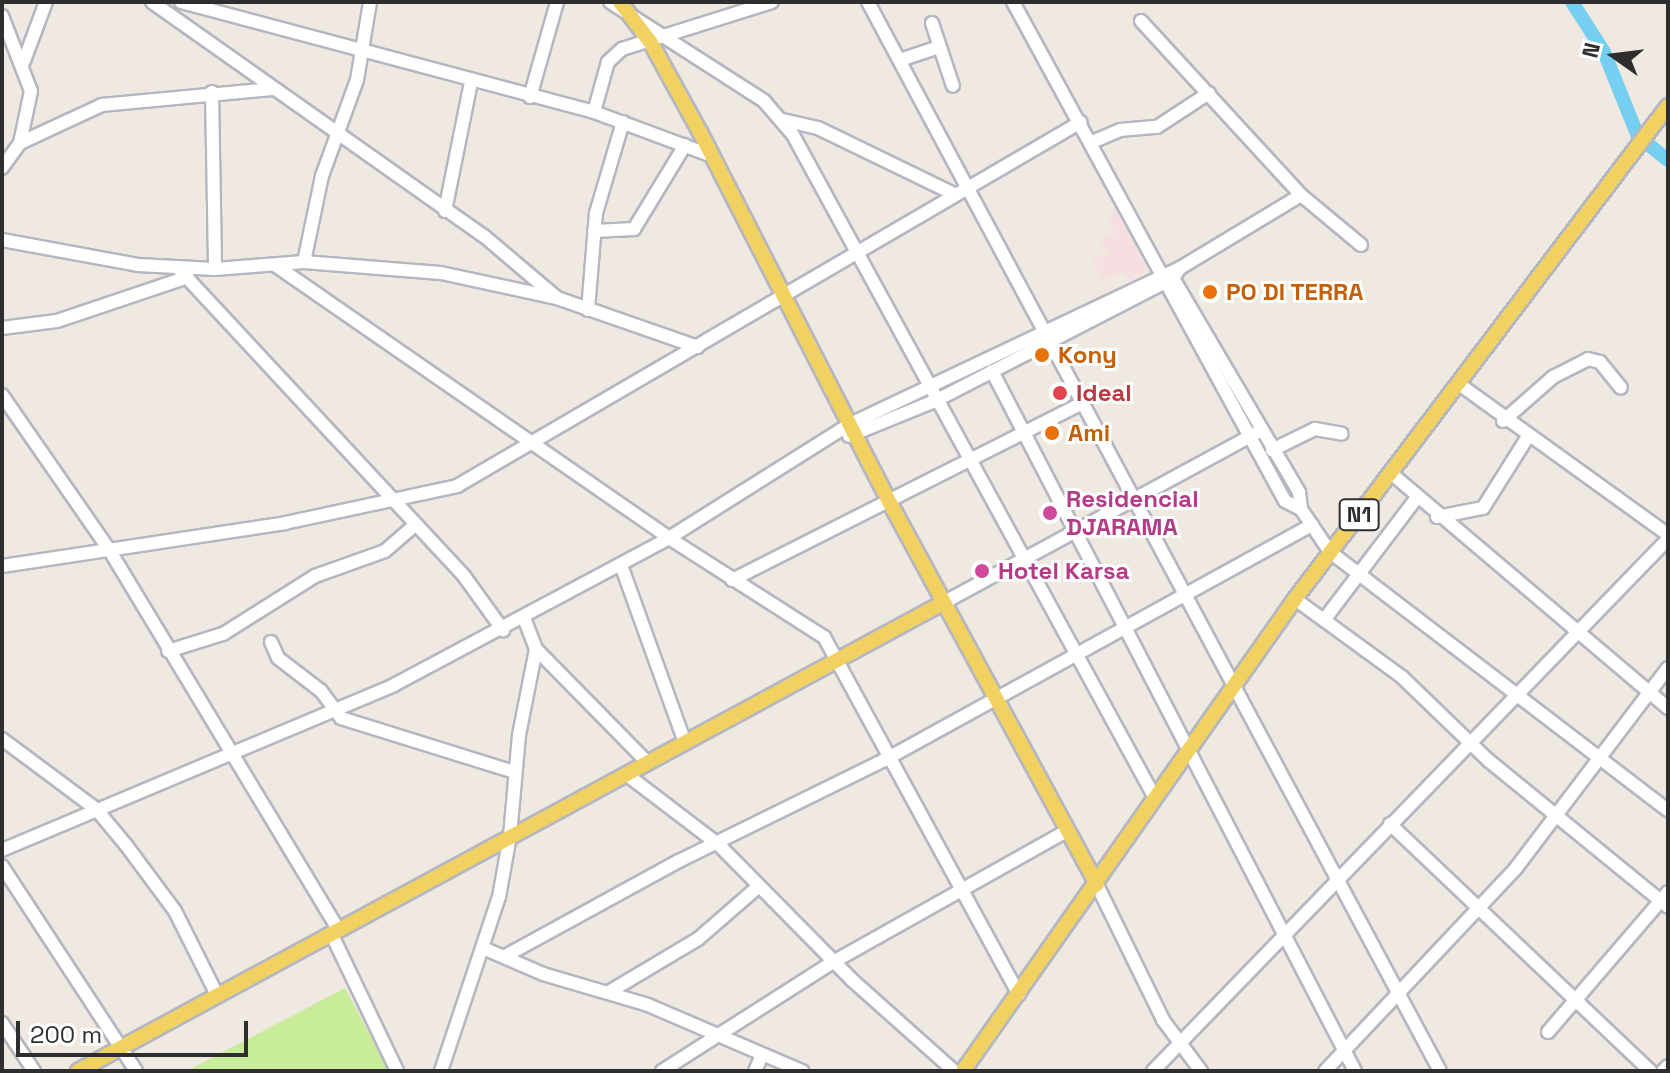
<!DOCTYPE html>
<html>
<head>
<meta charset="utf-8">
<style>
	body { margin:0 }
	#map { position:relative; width:1670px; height:1073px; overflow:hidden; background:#efe9e1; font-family:"Space Grotesk",sans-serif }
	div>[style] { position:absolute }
	.medical>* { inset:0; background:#f5dfe0 }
	.pitch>* { inset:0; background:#c9ec9a }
	.river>* { height:14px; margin:-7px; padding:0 7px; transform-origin:7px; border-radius:7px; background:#75cff0 }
	.roads { filter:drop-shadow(2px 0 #b4b7c1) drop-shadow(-2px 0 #b4b7c1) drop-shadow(0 2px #b4b7c1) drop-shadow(0 -2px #b4b7c1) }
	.minor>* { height:12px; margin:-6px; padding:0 6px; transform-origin:6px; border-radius:6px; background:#fff }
	.major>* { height:14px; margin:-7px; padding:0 7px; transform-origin:7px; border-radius:7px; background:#f2d163 }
	.dots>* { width:22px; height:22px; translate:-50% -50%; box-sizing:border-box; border:4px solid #fff; border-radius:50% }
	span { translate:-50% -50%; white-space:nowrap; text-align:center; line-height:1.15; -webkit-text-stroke:6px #fff; paint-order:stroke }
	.shield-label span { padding:2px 6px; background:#fff; border:2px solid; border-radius:6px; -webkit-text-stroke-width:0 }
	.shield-label { font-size:22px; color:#2e2e2e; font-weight:700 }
	.food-label { font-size:24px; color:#c56008; font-weight:700 }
	.left { translate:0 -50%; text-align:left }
	.health-label { font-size:24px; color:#be3a42; font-weight:700 }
	.hotel-label { font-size:24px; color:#b23c85; font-weight:700 }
	.frame { position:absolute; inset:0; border:4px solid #2e2e2e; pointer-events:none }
	.north { position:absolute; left:1574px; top:16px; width:80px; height:80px; -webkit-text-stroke:6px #fff; paint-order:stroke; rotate:284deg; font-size:22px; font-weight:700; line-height:32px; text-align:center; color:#2e2e2e }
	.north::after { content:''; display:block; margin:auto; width:28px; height:36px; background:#2e2e2e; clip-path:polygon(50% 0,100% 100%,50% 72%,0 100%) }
	.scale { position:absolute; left:16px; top:1021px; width:232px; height:36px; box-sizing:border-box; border:4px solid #2e2e2e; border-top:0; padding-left:10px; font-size:24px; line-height:28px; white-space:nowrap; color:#2e2e2e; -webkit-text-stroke:6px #fff; paint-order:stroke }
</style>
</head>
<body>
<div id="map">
	<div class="medical">
		<div style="clip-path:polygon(1115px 208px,1148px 270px,1130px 279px,1122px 272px,1102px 280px,1093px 259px,1109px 252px,1100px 240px,1116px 233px,1109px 223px)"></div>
	</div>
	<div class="pitch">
		<div style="clip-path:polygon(345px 988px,389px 1071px,187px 1071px)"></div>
	</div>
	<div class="river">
		<div style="left:1572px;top:2px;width:59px;rotate:57.4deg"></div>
		<div style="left:1604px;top:52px;width:91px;rotate:68deg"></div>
		<div style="left:1638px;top:136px;width:38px;rotate:39deg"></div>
	</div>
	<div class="roads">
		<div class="minor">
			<div style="left:152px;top:2px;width:406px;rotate:35.2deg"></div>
			<div style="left:484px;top:236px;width:96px;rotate:40.3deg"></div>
			<div style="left:181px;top:2px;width:427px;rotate:14.9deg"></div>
			<div style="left:594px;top:112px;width:126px;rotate:20.4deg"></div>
			<div style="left:610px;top:2px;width:183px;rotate:32.7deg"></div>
			<div style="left:764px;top:101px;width:45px;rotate:49.5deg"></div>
			<div style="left:793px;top:135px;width:755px;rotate:61.37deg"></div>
			<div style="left:868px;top:2px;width:1212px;rotate:61.85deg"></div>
			<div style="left:1013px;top:2px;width:568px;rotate:61.41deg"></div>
			<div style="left:1285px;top:501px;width:18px;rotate:27deg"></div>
			<div style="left:1301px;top:509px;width:52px;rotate:56deg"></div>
			<div style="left:1330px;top:552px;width:425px;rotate:37.4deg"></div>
			<div style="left:2px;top:16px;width:80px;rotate:68.9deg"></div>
			<div style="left:31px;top:91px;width:53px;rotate:101.9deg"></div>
			<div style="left:20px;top:143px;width:31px;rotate:126deg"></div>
			<div style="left:1141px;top:21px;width:236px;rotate:47.4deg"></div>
			<div style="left:1301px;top:195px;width:78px;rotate:39.8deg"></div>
			<div style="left:932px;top:23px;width:66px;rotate:71.6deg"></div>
			<div style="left:900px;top:60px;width:41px;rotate:-18.4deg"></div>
			<div style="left:24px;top:61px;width:63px;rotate:-69.6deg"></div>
			<div style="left:212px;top:92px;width:177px;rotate:89deg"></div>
			<div style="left:530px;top:97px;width:99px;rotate:-74.1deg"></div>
			<div style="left:594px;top:112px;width:52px;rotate:-74.4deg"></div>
			<div style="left:608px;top:62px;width:19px;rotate:-43deg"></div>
			<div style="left:622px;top:49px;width:157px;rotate:-17.4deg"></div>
			<div style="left:783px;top:120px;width:36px;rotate:13deg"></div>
			<div style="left:818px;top:128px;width:151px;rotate:25.9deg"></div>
			<div style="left:1092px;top:142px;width:30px;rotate:-23deg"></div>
			<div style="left:1120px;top:130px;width:37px;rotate:-5deg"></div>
			<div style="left:1157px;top:127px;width:62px;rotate:-33.2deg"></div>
			<div style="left:20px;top:143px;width:90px;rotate:-24.9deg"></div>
			<div style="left:102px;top:105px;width:170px;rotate:-5.4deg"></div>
			<div style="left:445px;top:211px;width:132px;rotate:-78.6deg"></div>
			<div style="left:594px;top:231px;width:40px;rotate:-2.9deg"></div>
			<div style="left:634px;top:229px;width:98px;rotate:-58.7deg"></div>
			<div style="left:2px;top:240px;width:138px;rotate:10.4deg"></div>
			<div style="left:138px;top:265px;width:77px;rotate:3deg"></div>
			<div style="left:215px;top:269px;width:89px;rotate:-4.5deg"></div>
			<div style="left:304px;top:262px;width:137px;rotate:4.6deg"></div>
			<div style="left:441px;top:273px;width:119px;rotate:12.2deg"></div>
			<div style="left:557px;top:298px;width:149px;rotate:19.2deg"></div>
			<div style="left:304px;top:262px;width:88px;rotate:-78.2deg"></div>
			<div style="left:322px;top:176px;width:102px;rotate:-70deg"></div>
			<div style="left:357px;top:80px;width:79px;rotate:-80.5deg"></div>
			<div style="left:275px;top:265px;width:479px;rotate:34.7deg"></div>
			<div style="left:669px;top:538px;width:184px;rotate:32.6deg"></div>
			<div style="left:824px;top:637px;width:407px;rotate:61.4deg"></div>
			<div style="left:177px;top:267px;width:422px;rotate:47.1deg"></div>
			<div style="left:464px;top:576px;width:67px;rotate:54.2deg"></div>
			<div style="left:1170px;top:273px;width:254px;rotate:59.5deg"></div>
			<div style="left:1299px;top:492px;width:17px;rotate:83deg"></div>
			<div style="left:588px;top:310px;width:97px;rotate:-85.3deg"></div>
			<div style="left:596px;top:213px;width:95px;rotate:-73.5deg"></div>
			<div style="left:2px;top:328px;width:55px;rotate:-7.3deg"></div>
			<div style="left:57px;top:321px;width:138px;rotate:-18.6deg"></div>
			<div style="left:992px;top:371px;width:789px;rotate:62.59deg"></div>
			<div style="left:1459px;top:384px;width:258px;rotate:35.8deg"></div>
			<div style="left:2px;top:395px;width:190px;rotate:55.3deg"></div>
			<div style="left:110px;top:551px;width:441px;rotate:58.9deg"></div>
			<div style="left:1503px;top:421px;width:67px;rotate:-41.3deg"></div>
			<div style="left:1553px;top:377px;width:39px;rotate:-27deg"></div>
			<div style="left:1588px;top:359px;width:12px;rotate:14deg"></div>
			<div style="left:1600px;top:362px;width:33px;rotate:51deg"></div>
			<div style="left:849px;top:436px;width:95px;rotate:-22.2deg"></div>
			<div style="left:937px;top:400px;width:266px;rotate:-27.3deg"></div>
			<div style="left:1173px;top:278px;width:12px;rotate:-55deg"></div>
			<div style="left:1272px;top:450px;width:48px;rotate:-26deg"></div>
			<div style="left:1315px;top:429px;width:27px;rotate:10deg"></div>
			<div style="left:1392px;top:474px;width:362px;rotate:40.3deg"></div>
			<div style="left:1437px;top:517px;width:47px;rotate:-11.1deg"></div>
			<div style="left:1483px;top:508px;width:83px;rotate:-57.8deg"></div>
			<div style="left:621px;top:565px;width:189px;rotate:70.2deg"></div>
			<div style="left:2px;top:566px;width:286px;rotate:-8.6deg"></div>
			<div style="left:285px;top:523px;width:176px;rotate:-12.1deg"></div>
			<div style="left:457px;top:486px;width:722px;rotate:-30.26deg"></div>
			<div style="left:732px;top:580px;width:393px;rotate:-26.8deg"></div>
			<div style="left:1295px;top:599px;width:132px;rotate:36.1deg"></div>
			<div style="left:1402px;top:677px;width:120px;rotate:44deg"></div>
			<div style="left:1488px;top:760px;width:232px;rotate:39.2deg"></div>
			<div style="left:943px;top:603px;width:363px;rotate:-28.5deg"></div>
			<div style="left:1324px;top:620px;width:152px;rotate:-52.8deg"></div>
			<div style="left:271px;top:642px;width:17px;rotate:66deg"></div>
			<div style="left:278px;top:658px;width:54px;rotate:37.5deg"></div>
			<div style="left:321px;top:691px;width:34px;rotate:53deg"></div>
			<div style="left:341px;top:718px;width:181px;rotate:17.3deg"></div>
			<div style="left:536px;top:649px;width:160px;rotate:45.5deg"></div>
			<div style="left:168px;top:651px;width:58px;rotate:-17.2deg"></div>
			<div style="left:223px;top:634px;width:109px;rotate:-32.2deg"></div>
			<div style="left:315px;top:576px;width:74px;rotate:-19.7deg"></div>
			<div style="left:385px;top:551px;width:40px;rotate:-41deg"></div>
			<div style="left:2px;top:739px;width:117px;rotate:36.7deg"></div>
			<div style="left:96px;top:809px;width:47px;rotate:50.2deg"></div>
			<div style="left:126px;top:845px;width:82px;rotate:53.4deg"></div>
			<div style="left:175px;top:911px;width:94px;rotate:63.4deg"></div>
			<div style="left:626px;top:774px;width:116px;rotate:37.3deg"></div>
			<div style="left:718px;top:844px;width:191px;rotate:45.4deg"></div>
			<div style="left:852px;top:980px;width:137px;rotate:41.7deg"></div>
			<div style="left:1390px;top:824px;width:359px;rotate:43.5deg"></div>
			<div style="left:2px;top:850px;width:425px;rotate:-22.8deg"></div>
			<div style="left:394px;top:685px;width:312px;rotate:-28.1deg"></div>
			<div style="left:669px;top:538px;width:214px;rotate:-32.2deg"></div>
			<div style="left:850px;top:424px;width:365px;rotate:-25.3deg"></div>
			<div style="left:1180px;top:268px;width:141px;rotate:-31.1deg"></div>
			<div style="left:2px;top:866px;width:245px;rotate:56.8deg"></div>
			<div style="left:1097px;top:885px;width:150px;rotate:63.9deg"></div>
			<div style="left:1163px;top:1020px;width:64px;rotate:53.3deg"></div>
			<div style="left:331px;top:933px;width:153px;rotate:64.4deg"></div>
			<div style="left:483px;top:948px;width:65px;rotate:23.4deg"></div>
			<div style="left:543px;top:974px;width:109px;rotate:16.4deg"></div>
			<div style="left:648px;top:1005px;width:168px;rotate:23.2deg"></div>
			<div style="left:507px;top:955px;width:196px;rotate:-28.7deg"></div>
			<div style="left:679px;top:861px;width:231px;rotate:-26.2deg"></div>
			<div style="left:886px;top:759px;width:486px;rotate:-28.8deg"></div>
			<div style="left:609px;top:992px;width:104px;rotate:-30.8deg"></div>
			<div style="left:698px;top:939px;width:81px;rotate:-41deg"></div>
			<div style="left:2px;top:1023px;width:58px;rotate:56.3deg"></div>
			<div style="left:1548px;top:1032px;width:184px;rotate:-49.4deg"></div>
			<div style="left:441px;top:1071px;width:183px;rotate:-71.6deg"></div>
			<div style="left:499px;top:897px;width:62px;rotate:-79.8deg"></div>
			<div style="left:510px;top:836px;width:101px;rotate:-84.9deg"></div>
			<div style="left:519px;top:735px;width:88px;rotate:-78.8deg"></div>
			<div style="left:536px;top:649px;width:34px;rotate:-111deg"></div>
			<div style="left:662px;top:1071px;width:203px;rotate:-32.5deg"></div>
			<div style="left:833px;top:962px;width:267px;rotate:-29.3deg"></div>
			<div style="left:755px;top:1071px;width:17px;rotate:-66deg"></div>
			<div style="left:1153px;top:1071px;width:740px;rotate:-45.93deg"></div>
			<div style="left:1325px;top:1071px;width:279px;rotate:-46.7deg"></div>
			<div style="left:1516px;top:868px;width:251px;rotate:-52.8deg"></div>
			<div style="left:1663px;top:1071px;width:7px;rotate:-45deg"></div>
		</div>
		<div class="major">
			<div style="left:620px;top:2px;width:51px;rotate:52.9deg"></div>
			<div style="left:651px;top:43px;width:102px;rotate:61.2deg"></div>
			<div style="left:700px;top:132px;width:417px;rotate:62.9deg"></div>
			<div style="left:890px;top:503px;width:434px;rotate:61.5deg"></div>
			<div style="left:78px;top:1071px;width:983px;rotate:-28.42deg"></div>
			<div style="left:963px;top:1071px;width:577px;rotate:-54.88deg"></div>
			<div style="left:1295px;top:599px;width:618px;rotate:-52.89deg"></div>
		</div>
	</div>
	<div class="dots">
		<div style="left:1210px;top:292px;background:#e8710a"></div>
		<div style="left:1042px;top:355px;background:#e8710a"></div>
		<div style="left:1060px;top:393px;background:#e0444e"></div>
		<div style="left:1052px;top:433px;background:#e8710a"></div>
		<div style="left:1050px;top:513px;background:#d1479c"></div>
		<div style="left:982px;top:571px;background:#d1479c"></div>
	</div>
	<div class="shield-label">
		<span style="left:1359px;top:515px">N1</span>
	</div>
	<div class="food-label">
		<span class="left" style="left:1226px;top:292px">PO DI TERRA</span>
		<span class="left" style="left:1058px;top:355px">Kony</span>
		<span class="left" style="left:1068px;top:433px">Ami</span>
	</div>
	<div class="health-label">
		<span class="left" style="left:1076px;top:393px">Ideal</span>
	</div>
	<div class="hotel-label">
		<span class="left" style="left:1066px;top:513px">Residencial<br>DJARAMA</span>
		<span class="left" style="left:998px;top:571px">Hotel Karsa</span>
	</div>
	<div class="frame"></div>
	<div class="north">N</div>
	<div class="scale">200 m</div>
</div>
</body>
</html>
